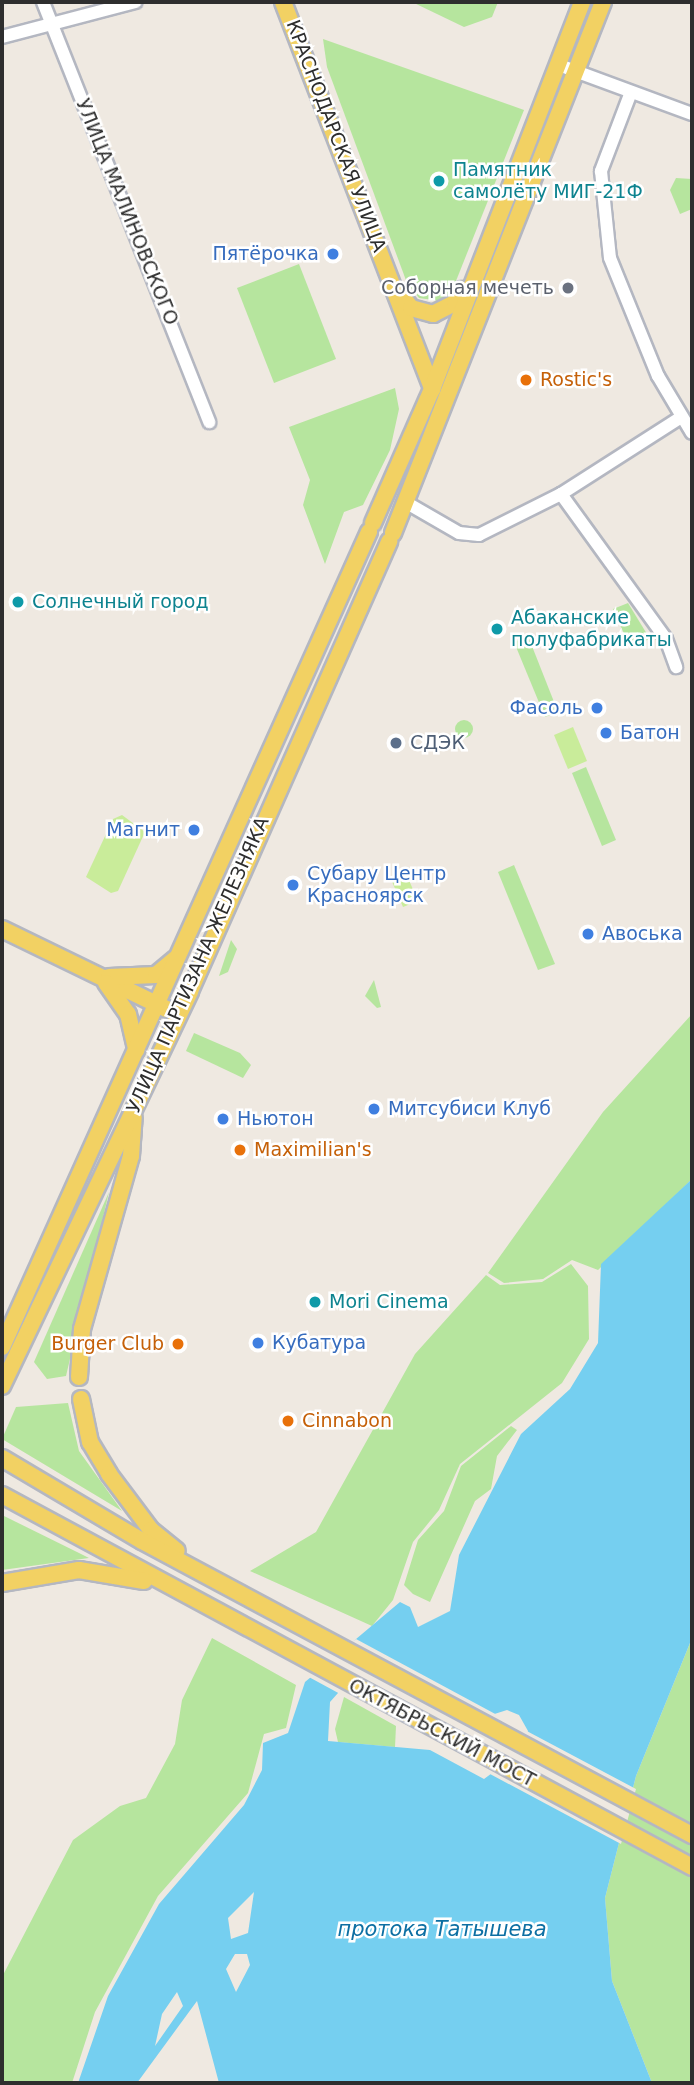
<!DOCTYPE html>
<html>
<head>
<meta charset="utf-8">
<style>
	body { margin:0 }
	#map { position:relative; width:694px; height:2085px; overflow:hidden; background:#efe9e1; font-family:"DejaVu Sans",sans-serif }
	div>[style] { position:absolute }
	.green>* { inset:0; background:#b6e59e }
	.round { border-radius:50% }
	.pitch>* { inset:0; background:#c9ec9a }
	.water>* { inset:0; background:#75cff0 }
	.pier>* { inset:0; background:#efe9e1 }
	.roads { filter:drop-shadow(2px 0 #b4b7c1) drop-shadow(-2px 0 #b4b7c1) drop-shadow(0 2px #b4b7c1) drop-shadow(0 -2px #b4b7c1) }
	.minor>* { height:12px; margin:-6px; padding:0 6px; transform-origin:6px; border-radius:6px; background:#fff }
	.major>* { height:16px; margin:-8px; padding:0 8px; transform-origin:8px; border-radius:8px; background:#f2d163 }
	.dots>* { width:19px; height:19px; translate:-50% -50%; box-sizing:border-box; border:4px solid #fff; border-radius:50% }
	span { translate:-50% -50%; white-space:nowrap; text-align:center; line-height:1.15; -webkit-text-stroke:5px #fff; paint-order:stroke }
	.street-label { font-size:19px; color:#2e2e2e }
	.culture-label { font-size:19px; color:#0d838f }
	.left { translate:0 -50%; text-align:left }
	.shop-label { font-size:19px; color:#366cbe }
	.right { translate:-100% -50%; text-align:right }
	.worship-label { font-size:19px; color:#5b616d }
	.food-label { font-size:19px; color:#c56008 }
	.service-label { font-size:19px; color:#4e5e75 }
	.water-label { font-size:21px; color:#0d6fa3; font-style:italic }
	.frame { position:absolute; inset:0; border:4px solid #2e2e2e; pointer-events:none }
</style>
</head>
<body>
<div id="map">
	<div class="green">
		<div style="clip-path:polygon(412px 2px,498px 2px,492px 17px,464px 27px)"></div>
		<div style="clip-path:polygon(323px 39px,524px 110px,452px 291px,440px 301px,419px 298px,407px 283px,327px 67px)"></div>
		<div style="clip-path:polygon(676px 178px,692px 179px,692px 209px,680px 214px,670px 190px)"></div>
		<div style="clip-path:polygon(299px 264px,336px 359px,274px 383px,237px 288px)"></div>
		<div style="clip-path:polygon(395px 388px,399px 409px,390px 450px,363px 505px,344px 512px,325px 564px,303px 505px,310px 480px,289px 427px)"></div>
		<div style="clip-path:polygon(628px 603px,650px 639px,630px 647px,613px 609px)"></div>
		<div style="clip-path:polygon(528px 636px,558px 712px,545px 717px,514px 642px)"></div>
		<div class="round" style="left:455px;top:720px;width:18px;height:18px"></div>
		<div style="clip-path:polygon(586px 767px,616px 840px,602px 846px,572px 773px)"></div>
		<div style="clip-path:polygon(514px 865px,555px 964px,538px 970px,498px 872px)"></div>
		<div style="clip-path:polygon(231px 940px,237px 949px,228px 972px,219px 976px)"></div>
		<div style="clip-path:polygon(374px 980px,381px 1007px,377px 1008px,365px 996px)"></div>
		<div style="clip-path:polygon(692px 1014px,692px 1179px,598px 1270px,572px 1260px,543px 1279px,504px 1283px,488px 1273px,603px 1112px)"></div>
		<div style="clip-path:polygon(194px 1033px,240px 1053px,251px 1065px,243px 1078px,186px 1051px)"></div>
		<div style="clip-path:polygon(109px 1192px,66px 1376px,47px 1379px,34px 1362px)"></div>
		<div style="clip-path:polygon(571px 1264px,588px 1286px,589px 1339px,562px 1383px,460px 1464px,439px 1510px,413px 1542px,393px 1600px,372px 1626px,250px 1571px,316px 1532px,415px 1354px,486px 1275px,500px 1285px,542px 1282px)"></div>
		<div style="clip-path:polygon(68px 1403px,79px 1451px,122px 1511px,2px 1439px,16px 1407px)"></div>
		<div style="clip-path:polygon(511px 1426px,517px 1430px,497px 1456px,491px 1489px,475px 1501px,430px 1602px,413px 1594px,404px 1585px,418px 1540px,444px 1511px,461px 1466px)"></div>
		<div style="clip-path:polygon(2px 1515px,79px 1553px,89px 1558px,2px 1570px)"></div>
		<div style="clip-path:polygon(212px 1638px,296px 1685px,286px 1728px,264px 1734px,248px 1793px,158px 1896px,95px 2012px,72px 2083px,2px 2083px,2px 1977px,73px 1840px,120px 1806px,146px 1798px,175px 1744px,182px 1700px)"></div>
		<div style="clip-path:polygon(692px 1638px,692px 2083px,652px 2083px,612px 1981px,605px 1898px,636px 1776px)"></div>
		<div style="clip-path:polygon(344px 1697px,396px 1726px,395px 1747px,338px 1742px,335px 1729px)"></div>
	</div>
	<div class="pitch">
		<div style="clip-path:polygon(573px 727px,587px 761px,568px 769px,554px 735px)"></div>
		<div style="clip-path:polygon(122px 815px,145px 832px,118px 891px,111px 893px,86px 877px,113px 819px)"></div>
		<div style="clip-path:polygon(405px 871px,418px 901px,403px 907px,390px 877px)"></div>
	</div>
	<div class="water">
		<div style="clip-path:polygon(evenodd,692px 1179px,692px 1638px,636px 1776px,605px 1898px,612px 1981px,652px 2083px,219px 2083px,197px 2001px,137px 2083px,78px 2083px,108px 1996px,159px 1904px,244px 1805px,262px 1770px,263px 1743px,288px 1733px,305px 1682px,400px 1602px,410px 1607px,418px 1627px,450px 1611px,459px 1555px,521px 1434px,570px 1389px,598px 1343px,601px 1264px,692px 1179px,380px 1666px,485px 1717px,507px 1710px,519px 1715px,528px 1731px,522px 1751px,484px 1779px,430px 1750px,328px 1741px,330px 1702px,354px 1675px,380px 1666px,692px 1179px,254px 1892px,248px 1933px,231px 1939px,228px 1918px,254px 1892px,692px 1179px,235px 1954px,247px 1954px,250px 1965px,236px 1992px,226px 1969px,235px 1954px,692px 1179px,177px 1992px,183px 2006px,155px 2046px,162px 2014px,177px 1992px)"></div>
	</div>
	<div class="pier">
		<div style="clip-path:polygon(356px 1639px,499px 1716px,486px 1720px,380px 1670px,356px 1678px,342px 1695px,307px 1676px)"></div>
		<div style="clip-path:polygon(523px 1729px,636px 1789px,621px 1844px,490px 1774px,519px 1749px)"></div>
	</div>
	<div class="roads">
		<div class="minor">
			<div style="left:43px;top:2px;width:452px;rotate:68.4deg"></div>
			<div style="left:2px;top:37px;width:138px;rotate:-14.7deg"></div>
			<div style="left:559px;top:65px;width:142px;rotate:20.2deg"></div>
			<div style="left:631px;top:92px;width:85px;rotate:110.8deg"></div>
			<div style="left:601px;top:171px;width:87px;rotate:84.1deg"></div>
			<div style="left:610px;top:258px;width:127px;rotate:67.9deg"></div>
			<div style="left:658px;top:376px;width:66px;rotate:59.2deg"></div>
			<div style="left:561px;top:494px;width:179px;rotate:54.1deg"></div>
			<div style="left:666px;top:639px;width:30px;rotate:70deg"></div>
			<div style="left:407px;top:503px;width:60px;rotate:30deg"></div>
			<div style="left:459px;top:533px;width:20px;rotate:6deg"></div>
			<div style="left:479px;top:535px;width:92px;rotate:-26.6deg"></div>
			<div style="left:561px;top:494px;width:141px;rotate:-32.6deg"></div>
		</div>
		<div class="major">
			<div style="left:283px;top:2px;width:415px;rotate:68.9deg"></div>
			<div style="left:401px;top:295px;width:16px;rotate:52deg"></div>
			<div style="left:411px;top:308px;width:23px;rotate:15deg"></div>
			<div style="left:433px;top:314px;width:25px;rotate:-27deg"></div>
			<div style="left:455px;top:303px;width:15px;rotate:-62deg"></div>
			<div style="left:373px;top:523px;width:146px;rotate:-66.2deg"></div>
			<div style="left:432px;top:389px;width:415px;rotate:-68.8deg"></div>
			<div style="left:393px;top:533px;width:571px;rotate:-68.42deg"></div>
			<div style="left:2px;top:929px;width:183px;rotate:25.9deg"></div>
			<div style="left:109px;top:977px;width:47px;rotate:-2.4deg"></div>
			<div style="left:156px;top:975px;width:25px;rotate:-40deg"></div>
			<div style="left:106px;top:983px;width:38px;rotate:55deg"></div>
			<div style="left:128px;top:1014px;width:37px;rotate:77deg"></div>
			<div style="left:2px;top:1347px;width:894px;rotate:-65.76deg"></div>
			<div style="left:79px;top:1377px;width:48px;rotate:-86.4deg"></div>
			<div style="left:82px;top:1329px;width:180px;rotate:-74.2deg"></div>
			<div style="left:131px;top:1156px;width:39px;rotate:-86deg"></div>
			<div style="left:2px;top:1386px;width:437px;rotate:-64.5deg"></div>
			<div style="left:190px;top:991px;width:492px;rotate:-66.1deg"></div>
			<div style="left:81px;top:1399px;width:44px;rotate:78.2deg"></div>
			<div style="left:90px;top:1442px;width:37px;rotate:59deg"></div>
			<div style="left:109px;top:1474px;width:70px;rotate:53.1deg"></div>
			<div style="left:151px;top:1530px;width:33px;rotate:39deg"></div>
			<div style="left:2px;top:1458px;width:163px;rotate:30.7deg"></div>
			<div style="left:142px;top:1541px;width:624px;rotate:28.13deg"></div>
			<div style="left:2px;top:1495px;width:784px;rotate:28.33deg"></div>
			<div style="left:2px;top:1583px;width:78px;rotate:-9.6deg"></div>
			<div style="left:79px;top:1570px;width:66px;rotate:9.6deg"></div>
		</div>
	</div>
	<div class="dots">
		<div style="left:439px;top:181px;background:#0f9aa8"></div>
		<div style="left:333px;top:254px;background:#3f7fe0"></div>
		<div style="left:568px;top:288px;background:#6b7280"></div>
		<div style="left:526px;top:380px;background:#e8710a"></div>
		<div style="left:18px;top:602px;background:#0f9aa8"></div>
		<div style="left:497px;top:629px;background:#0f9aa8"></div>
		<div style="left:597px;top:708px;background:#3f7fe0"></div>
		<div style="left:606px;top:733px;background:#3f7fe0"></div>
		<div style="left:396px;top:743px;background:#5c6f8a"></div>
		<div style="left:194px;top:830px;background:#3f7fe0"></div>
		<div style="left:293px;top:885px;background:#3f7fe0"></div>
		<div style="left:588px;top:934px;background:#3f7fe0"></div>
		<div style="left:374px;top:1109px;background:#3f7fe0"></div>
		<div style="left:223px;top:1119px;background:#3f7fe0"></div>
		<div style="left:240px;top:1150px;background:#e8710a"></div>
		<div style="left:315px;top:1302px;background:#0f9aa8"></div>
		<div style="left:258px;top:1343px;background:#3f7fe0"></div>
		<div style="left:178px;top:1344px;background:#e8710a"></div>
		<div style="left:288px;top:1421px;background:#e8710a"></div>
	</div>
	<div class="street-label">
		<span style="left:336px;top:136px;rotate:69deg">КРАСНОДАРСКАЯ УЛИЦА</span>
		<span style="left:127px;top:212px;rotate:68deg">УЛИЦА МАЛИНОВСКОГО</span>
		<span style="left:198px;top:965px;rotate:-66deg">УЛИЦА ПАРТИЗАНА ЖЕЛЕЗНЯКА</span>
		<span style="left:442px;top:1733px;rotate:28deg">ОКТЯБРЬСКИЙ МОСТ</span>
	</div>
	<div class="culture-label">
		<span class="left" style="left:453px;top:181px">Памятник<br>самолёту МИГ-21Ф</span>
		<span class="left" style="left:32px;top:602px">Солнечный город</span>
		<span class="left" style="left:511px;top:629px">Абаканские<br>полуфабрикаты</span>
		<span class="left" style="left:329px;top:1302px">Mori Cinema</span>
	</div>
	<div class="shop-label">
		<span class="right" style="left:319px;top:254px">Пятёрочка</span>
		<span class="right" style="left:583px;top:708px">Фасоль</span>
		<span class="left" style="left:620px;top:733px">Батон</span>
		<span class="right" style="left:180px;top:830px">Магнит</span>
		<span class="left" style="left:307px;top:885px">Субару Центр<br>Красноярск</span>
		<span class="left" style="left:602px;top:934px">Авоська</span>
		<span class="left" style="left:388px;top:1109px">Митсубиси Клуб</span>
		<span class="left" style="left:237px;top:1119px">Ньютон</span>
		<span class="left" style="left:272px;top:1343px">Кубатура</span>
	</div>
	<div class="worship-label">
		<span class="right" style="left:554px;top:288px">Соборная мечеть</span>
	</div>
	<div class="food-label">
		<span class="left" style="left:540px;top:380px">Rostic's</span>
		<span class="left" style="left:254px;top:1150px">Maximilian's</span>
		<span class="right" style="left:164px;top:1344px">Burger Club</span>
		<span class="left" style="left:302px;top:1421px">Cinnabon</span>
	</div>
	<div class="service-label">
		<span class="left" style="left:410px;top:743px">СДЭК</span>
	</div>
	<div class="water-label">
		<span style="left:442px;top:1929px">протока Татышева</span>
	</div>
	<div class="frame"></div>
</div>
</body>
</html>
